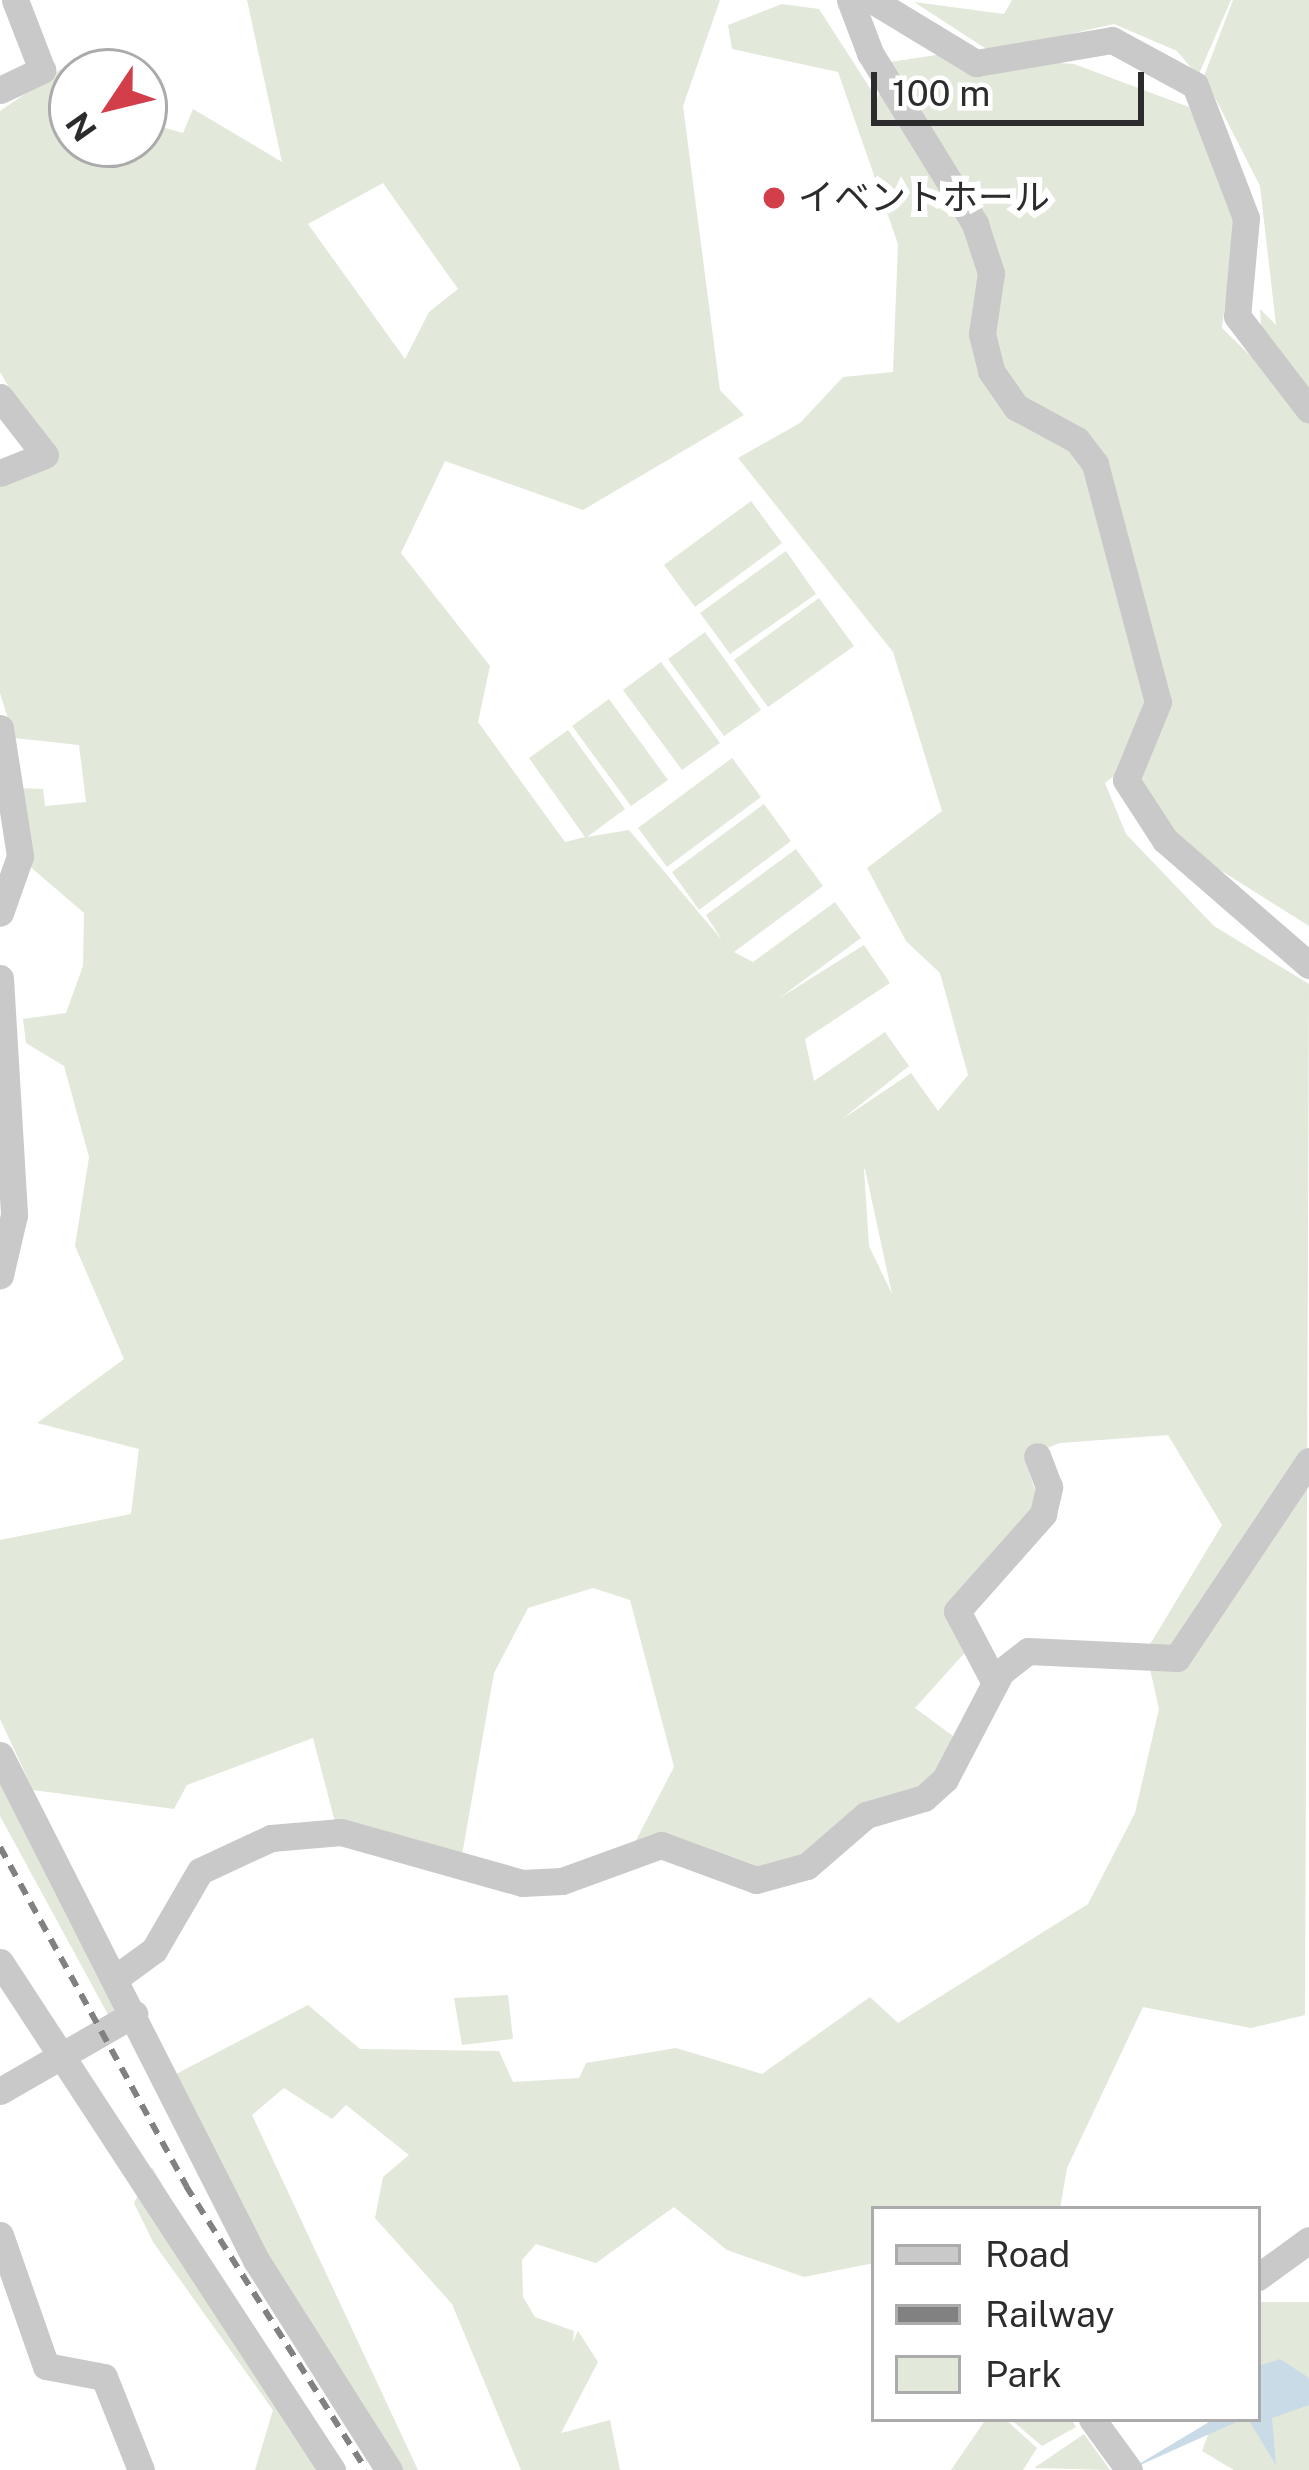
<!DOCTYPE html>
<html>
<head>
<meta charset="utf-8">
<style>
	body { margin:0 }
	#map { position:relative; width:1309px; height:2470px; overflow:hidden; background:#fff; font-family:"Public Sans","Noto Sans JP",sans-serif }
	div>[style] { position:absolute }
	.green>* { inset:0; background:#e2e8da }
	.water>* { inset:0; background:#c8dbe7 }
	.minor>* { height:27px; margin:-13.5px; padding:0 13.5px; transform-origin:13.5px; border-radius:13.5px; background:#c9c9c9 }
	.rail>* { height:6px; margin-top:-3px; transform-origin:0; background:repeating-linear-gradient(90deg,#818181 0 12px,transparent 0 21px) }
	.dots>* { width:33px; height:33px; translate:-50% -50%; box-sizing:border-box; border:6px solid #fff; border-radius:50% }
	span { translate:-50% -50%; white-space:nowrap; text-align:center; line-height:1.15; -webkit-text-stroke:12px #fff; paint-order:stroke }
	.poi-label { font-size:36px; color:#2c2c2c }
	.left { translate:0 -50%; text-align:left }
	.legend { position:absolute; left:871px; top:2206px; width:390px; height:216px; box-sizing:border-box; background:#fff; border:3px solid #ababab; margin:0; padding:15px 21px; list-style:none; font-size:36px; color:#2c2c2c }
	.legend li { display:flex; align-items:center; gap:24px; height:60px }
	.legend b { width:60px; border:3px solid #ababab }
	.north { position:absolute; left:48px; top:48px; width:120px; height:120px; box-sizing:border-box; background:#fff; border:3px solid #ababab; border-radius:50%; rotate:235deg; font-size:33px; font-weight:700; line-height:48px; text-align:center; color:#2c2c2c }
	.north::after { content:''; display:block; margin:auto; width:42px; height:54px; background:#d23e49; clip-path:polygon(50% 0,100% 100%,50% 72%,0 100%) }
	.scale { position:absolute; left:871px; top:72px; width:273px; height:54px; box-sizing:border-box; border:6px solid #2c2c2c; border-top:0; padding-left:15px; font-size:36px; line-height:42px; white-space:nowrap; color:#2c2c2c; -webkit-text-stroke:9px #fff; paint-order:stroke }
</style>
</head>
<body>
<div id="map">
	<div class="green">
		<div style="clip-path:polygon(evenodd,247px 0,720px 0,683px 106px,720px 390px,744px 415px,583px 510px,445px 461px,401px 553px,490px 666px,478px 722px,565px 842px,585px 837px,529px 758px,568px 730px,625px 809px,587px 837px,629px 830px,722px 940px,706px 915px,796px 849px,823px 886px,734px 952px,753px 962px,835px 902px,861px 938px,778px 999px,864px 945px,890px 983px,805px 1039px,814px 1081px,885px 1032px,909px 1066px,841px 1120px,911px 1073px,938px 1111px,968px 1075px,940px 973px,906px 941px,867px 868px,942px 811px,893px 652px,738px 458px,800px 423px,843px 377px,893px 372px,898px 244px,838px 72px,732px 49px,728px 25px,782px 4px,819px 9px,877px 99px,890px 62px,936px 55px,1074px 64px,1189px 107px,1237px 212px,1222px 328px,1309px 413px,1309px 926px,1179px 844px,1129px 764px,1105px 783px,1126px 834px,1214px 926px,1309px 984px,1305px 2015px,1251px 2028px,1143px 2007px,1067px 2168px,1060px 2209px,874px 2209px,874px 2263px,804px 2277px,727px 2250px,674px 2207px,596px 2263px,536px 2244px,522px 2260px,523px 2297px,535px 2317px,574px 2331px,573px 2342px,578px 2331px,598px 2362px,561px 2433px,610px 2420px,620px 2470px,521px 2470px,452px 2304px,375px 2218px,383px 2177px,409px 2155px,346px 2105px,332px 2119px,284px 2088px,252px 2115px,418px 2470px,396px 2470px,250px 2238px,176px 2074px,308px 2005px,360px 2049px,499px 2051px,513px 2082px,579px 2078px,586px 2063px,676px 2048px,762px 2074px,870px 1997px,898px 2023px,1088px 1904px,1135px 1813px,1159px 1709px,1146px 1651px,1222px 1525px,1168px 1435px,1060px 1443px,1024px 1457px,1043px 1514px,957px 1611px,969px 1648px,915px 1708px,953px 1736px,945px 1779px,756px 1880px,633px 1846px,674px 1767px,630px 1600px,593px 1588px,528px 1608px,494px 1673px,462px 1855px,336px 1826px,313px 1738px,187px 1785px,174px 1809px,33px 1790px,0 1719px,0 1540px,131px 1514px,139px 1449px,37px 1423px,124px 1359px,75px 1246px,89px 1157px,64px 1066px,26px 1043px,23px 1019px,66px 1013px,83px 966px,84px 913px,27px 864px,16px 788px,43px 789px,45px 806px,86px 802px,79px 745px,14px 738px,0 693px,0 476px,50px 457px,0 372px,0 111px,61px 69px,72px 76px,72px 144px,144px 144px,144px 122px,183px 133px,193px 109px,282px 162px,247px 0,383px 183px,458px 289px,429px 312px,405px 359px,308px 224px,383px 183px,247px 0,864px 1169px,865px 1169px,892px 1294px,869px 1246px,864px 1169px)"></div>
		<div style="clip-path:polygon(1012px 0,1231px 0,1198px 76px,1177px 51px,1114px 24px,991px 52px,914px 2px,1004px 14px)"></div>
		<div style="clip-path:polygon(1233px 0,1309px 0,1309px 398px,1261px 329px,1260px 309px,1276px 325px,1260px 186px,1204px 76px)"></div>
		<div style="clip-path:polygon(751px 501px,782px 543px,695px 607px,664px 565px)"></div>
		<div style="clip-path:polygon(786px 551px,816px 594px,730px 654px,700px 613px)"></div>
		<div style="clip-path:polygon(819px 598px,854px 646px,768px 707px,734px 660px)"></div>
		<div style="clip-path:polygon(705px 632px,761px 710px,724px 736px,668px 659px)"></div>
		<div style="clip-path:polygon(661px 662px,720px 743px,682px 770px,623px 690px)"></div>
		<div style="clip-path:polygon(609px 699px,668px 780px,631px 806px,572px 726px)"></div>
		<div style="clip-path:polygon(732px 758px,761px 797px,667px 867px,638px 828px)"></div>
		<div style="clip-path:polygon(764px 804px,791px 841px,699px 910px,672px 872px)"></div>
		<div style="clip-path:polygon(0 1767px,122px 2007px,111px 2020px,0 1816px)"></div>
		<div style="clip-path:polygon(508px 1995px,513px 2039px,462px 2045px,454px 1998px)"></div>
		<div style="clip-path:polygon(152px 2167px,302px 2423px,331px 2470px,255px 2470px,273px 2410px,153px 2242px,134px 2203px)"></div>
		<div style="clip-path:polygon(1258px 2302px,1309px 2302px,1309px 2470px,1234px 2470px,1202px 2451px,1214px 2419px,1258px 2419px)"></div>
		<div style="clip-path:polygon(986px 2419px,1005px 2419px,1037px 2448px,1023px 2470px,951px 2470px)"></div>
		<div style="clip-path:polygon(1010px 2419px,1071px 2419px,1076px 2427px,1042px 2446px)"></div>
		<div style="clip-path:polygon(1084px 2434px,1110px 2470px,1034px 2468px)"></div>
	</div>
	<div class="water">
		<div style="clip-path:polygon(1280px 2359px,1309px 2378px,1309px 2405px,1272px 2418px,1276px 2465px,1248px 2419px,1258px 2419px,1258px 2366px)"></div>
		<div style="clip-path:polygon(1214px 2419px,1243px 2419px,1129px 2470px)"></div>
	</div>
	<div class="minor">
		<div style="left:850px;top:0;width:57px;rotate:69.3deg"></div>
		<div style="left:870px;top:53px;width:201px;rotate:58.4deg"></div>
		<div style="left:975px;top:224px;width:52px;rotate:71.9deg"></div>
		<div style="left:991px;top:273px;width:62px;rotate:98.4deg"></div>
		<div style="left:982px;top:334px;width:38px;rotate:76deg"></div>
		<div style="left:991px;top:371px;width:44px;rotate:55.2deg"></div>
		<div style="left:1016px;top:407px;width:69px;rotate:28.4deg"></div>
		<div style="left:1077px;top:440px;width:30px;rotate:53deg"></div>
		<div style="left:1095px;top:464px;width:246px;rotate:75.2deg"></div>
		<div style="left:1158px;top:702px;width:84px;rotate:112.3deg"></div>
		<div style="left:1126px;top:780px;width:72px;rotate:57deg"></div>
		<div style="left:1165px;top:840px;width:191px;rotate:41deg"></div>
		<div style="left:872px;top:0;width:122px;rotate:31.2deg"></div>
		<div style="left:976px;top:63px;width:138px;rotate:-9.6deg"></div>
		<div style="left:1112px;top:40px;width:94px;rotate:28.5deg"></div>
		<div style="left:1195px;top:85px;width:142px;rotate:69deg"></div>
		<div style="left:1246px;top:218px;width:98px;rotate:95.2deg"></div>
		<div style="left:1237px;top:316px;width:118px;rotate:52.5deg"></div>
		<div style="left:0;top:90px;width:47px;rotate:-25.5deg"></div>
		<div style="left:42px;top:70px;width:75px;rotate:-111.1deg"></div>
		<div style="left:0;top:397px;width:73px;rotate:52.2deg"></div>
		<div style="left:45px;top:455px;width:48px;rotate:158.2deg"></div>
		<div style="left:0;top:728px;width:130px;rotate:81.1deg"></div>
		<div style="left:20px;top:856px;width:60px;rotate:109.3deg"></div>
		<div style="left:0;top:978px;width:237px;rotate:86.6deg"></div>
		<div style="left:14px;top:1215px;width:62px;rotate:103.1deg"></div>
		<div style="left:995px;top:1683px;width:81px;rotate:-117.8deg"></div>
		<div style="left:957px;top:1611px;width:130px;rotate:-48.4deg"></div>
		<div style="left:1043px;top:1514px;width:28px;rotate:-77deg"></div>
		<div style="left:1049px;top:1487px;width:33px;rotate:-111deg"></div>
		<div style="left:0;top:1755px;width:566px;rotate:63.12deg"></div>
		<div style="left:256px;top:2260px;width:249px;rotate:57.7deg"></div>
		<div style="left:0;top:1962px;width:607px;rotate:56.83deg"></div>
		<div style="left:117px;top:1977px;width:46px;rotate:-36.1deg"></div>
		<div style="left:154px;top:1950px;width:91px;rotate:-59.8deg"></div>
		<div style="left:200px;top:1871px;width:78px;rotate:-24.9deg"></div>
		<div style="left:271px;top:1838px;width:70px;rotate:-4.9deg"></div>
		<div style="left:341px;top:1832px;width:188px;rotate:15.7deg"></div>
		<div style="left:522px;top:1883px;width:40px;rotate:-2.9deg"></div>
		<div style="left:562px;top:1881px;width:105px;rotate:-20deg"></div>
		<div style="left:661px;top:1845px;width:101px;rotate:20.2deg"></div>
		<div style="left:756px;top:1880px;width:53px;rotate:-15.4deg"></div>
		<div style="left:807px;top:1866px;width:78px;rotate:-40.8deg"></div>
		<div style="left:866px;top:1815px;width:60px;rotate:-16.3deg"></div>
		<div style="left:924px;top:1798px;width:28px;rotate:-42deg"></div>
		<div style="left:945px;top:1779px;width:121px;rotate:-62.4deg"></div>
		<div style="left:1001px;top:1672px;width:34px;rotate:-38deg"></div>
		<div style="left:1028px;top:1651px;width:149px;rotate:2.7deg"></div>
		<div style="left:1177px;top:1658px;width:237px;rotate:-56.2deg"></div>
		<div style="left:0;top:2091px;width:155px;rotate:-29.9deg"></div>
		<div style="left:0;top:2235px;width:139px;rotate:70.7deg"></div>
		<div style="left:46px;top:2366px;width:59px;rotate:10.7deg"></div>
		<div style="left:104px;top:2377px;width:100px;rotate:68.3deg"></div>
		<div style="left:1258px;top:2277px;width:63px;rotate:-36deg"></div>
		<div style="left:1092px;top:2419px;width:63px;rotate:54deg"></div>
	</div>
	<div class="rail">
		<div style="left:0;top:1847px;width:387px;rotate:61.2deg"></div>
		<div style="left:186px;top:2186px;width:336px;rotate:57.6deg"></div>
	</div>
	<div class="dots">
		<div style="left:774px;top:198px;background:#d23e49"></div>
	</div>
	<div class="poi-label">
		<span class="left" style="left:798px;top:198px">イベントホール</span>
	</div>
	<ul class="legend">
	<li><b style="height:15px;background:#c9c9c9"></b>Road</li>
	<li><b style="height:15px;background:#818181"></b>Railway</li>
	<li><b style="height:33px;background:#e2e8da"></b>Park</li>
	</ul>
	<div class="north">N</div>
	<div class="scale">100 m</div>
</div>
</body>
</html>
